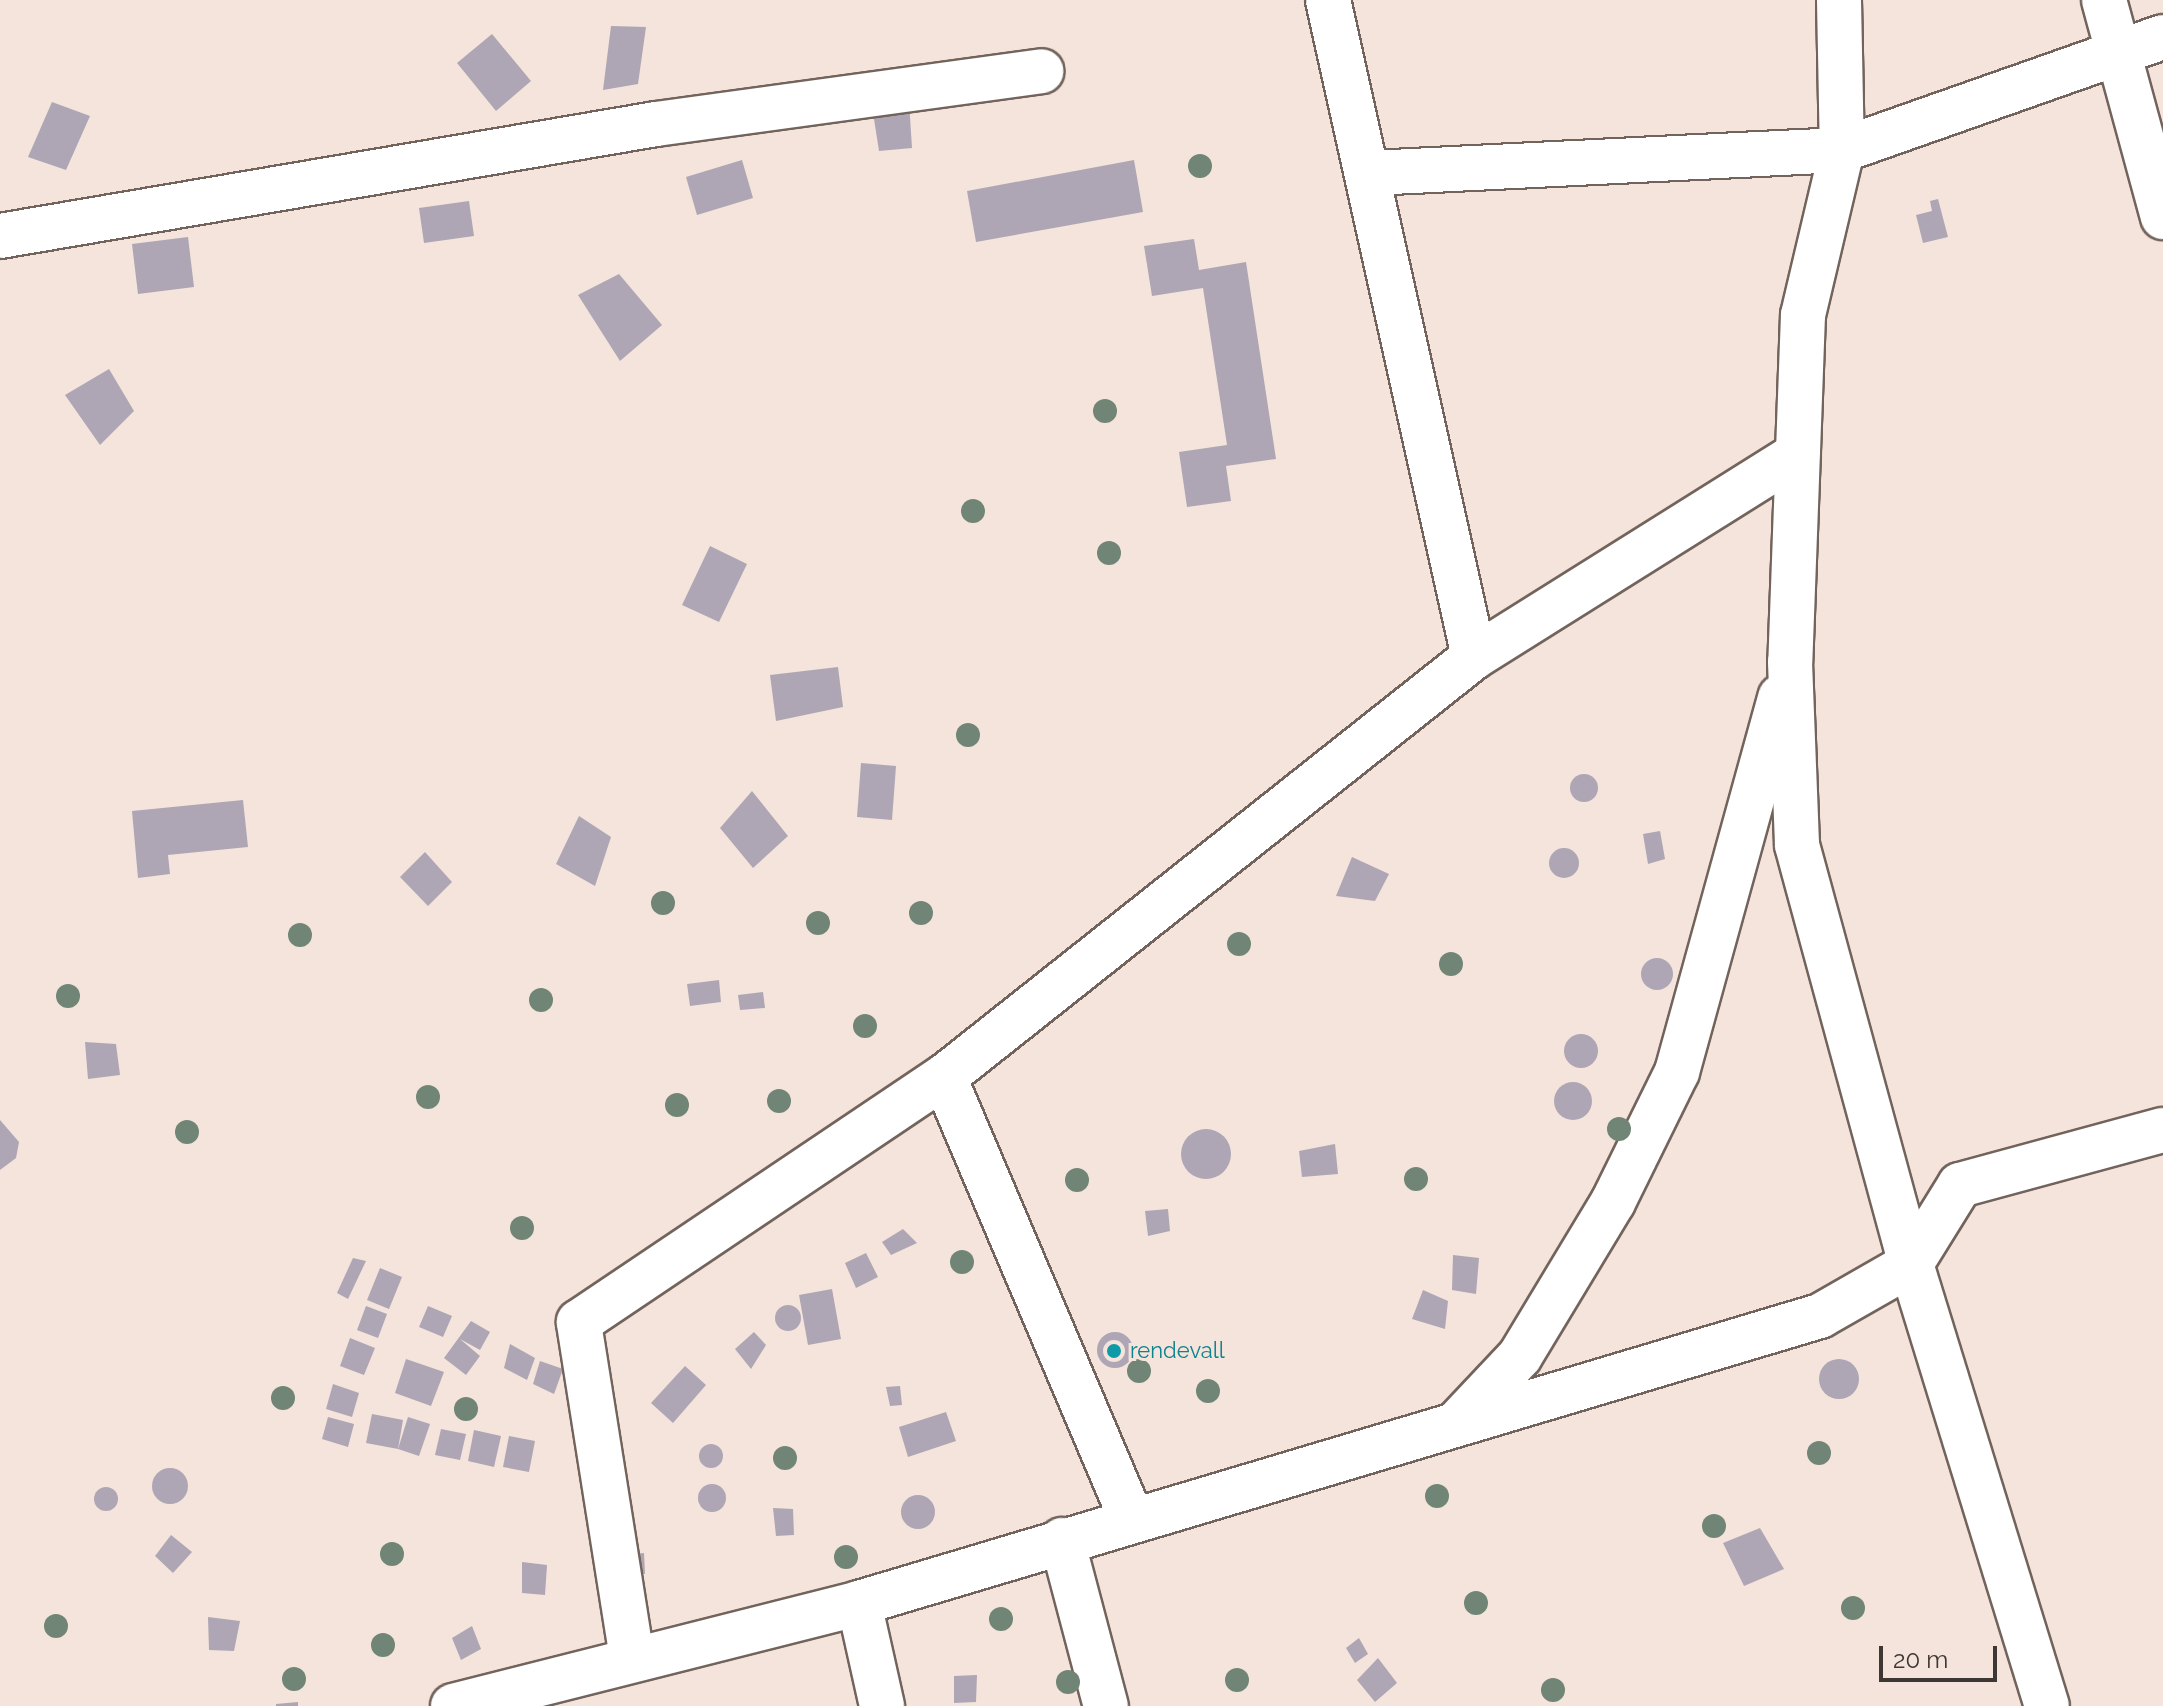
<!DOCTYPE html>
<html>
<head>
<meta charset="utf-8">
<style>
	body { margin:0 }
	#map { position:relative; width:2163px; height:1706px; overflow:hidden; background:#f4e4db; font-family:Raleway,sans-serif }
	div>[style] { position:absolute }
	.building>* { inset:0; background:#aea6b4 }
	.round { border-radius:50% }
	.roads { filter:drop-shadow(2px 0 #72645c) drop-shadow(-2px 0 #72645c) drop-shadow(0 2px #72645c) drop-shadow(0 -2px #72645c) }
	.street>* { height:44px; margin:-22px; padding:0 22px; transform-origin:22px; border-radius:22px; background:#fff }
	.trees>* { width:24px; height:24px; margin:-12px; border-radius:50%; background:#718577 }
	.dots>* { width:22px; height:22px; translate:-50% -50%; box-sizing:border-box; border:4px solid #f4e4db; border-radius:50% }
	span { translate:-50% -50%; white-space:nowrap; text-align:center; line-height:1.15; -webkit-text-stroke:6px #f4e4db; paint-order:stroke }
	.culture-label { font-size:22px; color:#0d838f }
	.left { translate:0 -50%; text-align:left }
	.scale { position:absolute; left:1879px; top:1646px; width:118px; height:36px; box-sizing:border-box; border:4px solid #3e3835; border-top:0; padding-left:10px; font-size:24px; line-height:28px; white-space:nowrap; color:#3e3835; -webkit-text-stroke:6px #f4e4db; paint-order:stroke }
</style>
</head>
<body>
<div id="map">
	<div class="building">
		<div style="clip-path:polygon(611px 26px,646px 27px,638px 84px,603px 90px)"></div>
		<div style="clip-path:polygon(492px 34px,531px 81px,496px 111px,457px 63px)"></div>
		<div style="clip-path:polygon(52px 102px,90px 116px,66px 170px,28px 157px)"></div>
		<div style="clip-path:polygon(909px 102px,912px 148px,879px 151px,872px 106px)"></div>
		<div style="clip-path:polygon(742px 160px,753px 198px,697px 215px,686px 177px)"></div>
		<div style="clip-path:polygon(1134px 160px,1143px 212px,976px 242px,967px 191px)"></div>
		<div style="clip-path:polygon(1938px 199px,1948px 237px,1923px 243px,1916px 215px,1932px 211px,1930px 201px)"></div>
		<div style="clip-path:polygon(469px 201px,474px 236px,424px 243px,419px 208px)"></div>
		<div style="clip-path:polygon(188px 237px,194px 287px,138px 294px,132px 244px)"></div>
		<div style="clip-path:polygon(1194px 239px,1199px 270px,1246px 262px,1276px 459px,1226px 466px,1231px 501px,1187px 507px,1179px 452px,1227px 445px,1203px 288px,1152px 296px,1144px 246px)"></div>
		<div style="clip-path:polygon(619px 274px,662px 325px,620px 361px,578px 295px)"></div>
		<div style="clip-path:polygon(109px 369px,134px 411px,100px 445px,65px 395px)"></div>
		<div style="clip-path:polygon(710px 546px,747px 564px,719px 622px,682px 605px)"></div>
		<div style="clip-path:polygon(838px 667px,843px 707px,776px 721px,770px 675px)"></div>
		<div style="clip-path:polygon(861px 763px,896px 766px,892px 820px,857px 817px)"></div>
		<div class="round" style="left:1570px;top:774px;width:28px;height:28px"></div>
		<div style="clip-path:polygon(752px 791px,788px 836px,753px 868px,720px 828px)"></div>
		<div style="clip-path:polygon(243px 800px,248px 847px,168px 855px,170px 874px,138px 878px,132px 811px)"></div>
		<div style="clip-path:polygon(579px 816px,611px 837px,595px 886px,556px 864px)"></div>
		<div style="clip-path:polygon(1660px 831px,1665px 859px,1648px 864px,1643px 834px)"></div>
		<div class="round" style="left:1549px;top:848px;width:30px;height:30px"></div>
		<div style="clip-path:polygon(425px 852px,452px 882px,428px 906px,400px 877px)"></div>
		<div style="clip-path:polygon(1352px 857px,1389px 874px,1375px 901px,1336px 896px)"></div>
		<div class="round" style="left:1641px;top:958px;width:32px;height:32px"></div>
		<div style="clip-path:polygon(719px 980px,721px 1002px,690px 1006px,687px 984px)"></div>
		<div style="clip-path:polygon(763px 992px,765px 1008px,740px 1010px,738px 995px)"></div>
		<div class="round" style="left:1564px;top:1034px;width:34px;height:34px"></div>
		<div style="clip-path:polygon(85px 1042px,116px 1044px,120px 1075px,88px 1079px)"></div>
		<div class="round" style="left:1554px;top:1082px;width:38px;height:38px"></div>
		<div style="clip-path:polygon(0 1120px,19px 1142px,16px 1158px,0 1170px)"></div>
		<div class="round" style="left:1181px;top:1129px;width:50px;height:50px"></div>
		<div style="clip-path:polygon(1335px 1144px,1338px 1174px,1302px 1177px,1299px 1151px)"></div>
		<div style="clip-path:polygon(1168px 1209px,1170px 1231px,1148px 1236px,1145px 1211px)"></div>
		<div style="clip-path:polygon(903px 1229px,917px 1243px,891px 1255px,882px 1242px)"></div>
		<div style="clip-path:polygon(866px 1253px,878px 1277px,856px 1288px,845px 1263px)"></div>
		<div style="clip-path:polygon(1453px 1255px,1479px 1258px,1476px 1294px,1452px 1290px)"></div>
		<div style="clip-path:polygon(353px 1258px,366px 1261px,348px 1299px,337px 1293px)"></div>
		<div style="clip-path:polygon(380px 1268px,402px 1277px,389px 1309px,367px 1300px)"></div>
		<div style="clip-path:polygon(832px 1289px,841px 1339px,808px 1345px,799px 1295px)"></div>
		<div style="clip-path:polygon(1423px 1290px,1448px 1301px,1445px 1329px,1412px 1319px)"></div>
		<div class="round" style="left:775px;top:1305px;width:26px;height:26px"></div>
		<div style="clip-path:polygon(366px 1306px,387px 1314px,378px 1338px,357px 1330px)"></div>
		<div style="clip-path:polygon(428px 1306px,452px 1316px,443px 1337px,419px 1327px)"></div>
		<div style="clip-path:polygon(471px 1321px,490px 1332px,480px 1350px,460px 1339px,480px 1356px,466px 1375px,444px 1358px)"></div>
		<div style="clip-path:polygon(754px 1332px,766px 1345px,751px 1369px,735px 1349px)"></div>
		<div class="round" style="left:1097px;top:1332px;width:36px;height:36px"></div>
		<div style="clip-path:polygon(350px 1338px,375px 1348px,364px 1375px,340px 1366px)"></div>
		<div style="clip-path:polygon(510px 1344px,535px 1358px,527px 1380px,504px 1368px)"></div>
		<div class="round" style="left:1819px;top:1359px;width:40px;height:40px"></div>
		<div style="clip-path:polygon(406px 1359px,444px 1372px,431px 1406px,395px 1393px)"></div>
		<div style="clip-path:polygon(540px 1361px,563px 1369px,554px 1394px,533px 1384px)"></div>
		<div style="clip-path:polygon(685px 1366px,706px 1385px,673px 1423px,651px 1403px)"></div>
		<div style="clip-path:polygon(333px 1384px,359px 1393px,352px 1417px,326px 1409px)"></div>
		<div style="clip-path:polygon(900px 1386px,902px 1405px,890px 1406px,886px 1387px)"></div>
		<div style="clip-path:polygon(946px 1412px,956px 1441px,908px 1457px,899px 1427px)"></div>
		<div style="clip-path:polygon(372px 1414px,403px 1420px,398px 1449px,366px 1443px)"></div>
		<div style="clip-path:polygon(328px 1417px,354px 1424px,348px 1447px,322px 1439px)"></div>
		<div style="clip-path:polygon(408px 1417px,430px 1424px,419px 1456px,398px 1449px)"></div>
		<div style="clip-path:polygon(441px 1429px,466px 1434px,460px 1460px,435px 1455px)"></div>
		<div style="clip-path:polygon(474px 1430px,501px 1436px,494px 1467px,468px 1461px)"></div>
		<div style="clip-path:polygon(509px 1436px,535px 1441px,529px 1472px,503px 1467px)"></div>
		<div class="round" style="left:699px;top:1444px;width:24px;height:24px"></div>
		<div class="round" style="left:152px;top:1468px;width:36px;height:36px"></div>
		<div class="round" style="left:698px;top:1484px;width:28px;height:28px"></div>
		<div class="round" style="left:94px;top:1487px;width:24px;height:24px"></div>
		<div class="round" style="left:901px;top:1495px;width:34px;height:34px"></div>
		<div style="clip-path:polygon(773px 1508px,793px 1509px,794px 1535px,776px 1536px)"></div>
		<div style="clip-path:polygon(1760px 1528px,1784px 1569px,1744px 1586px,1723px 1543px)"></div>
		<div style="clip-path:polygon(171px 1535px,192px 1552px,173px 1573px,155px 1556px)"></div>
		<div style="clip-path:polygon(644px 1553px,645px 1574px,625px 1574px,623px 1555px)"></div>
		<div style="clip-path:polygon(522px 1562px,547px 1565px,545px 1595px,522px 1593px)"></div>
		<div style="clip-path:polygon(208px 1617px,240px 1621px,234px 1651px,209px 1650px)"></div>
		<div style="clip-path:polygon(472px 1626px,481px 1649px,461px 1660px,452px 1638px)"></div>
		<div style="clip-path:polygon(1359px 1638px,1368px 1654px,1355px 1663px,1346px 1648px)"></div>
		<div style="clip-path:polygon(1378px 1658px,1397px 1683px,1375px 1702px,1357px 1680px)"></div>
		<div style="clip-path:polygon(977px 1675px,976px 1702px,954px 1703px,954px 1676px)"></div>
		<div style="clip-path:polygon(298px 1702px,298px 1706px,276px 1706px,276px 1704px)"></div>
	</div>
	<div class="roads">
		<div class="street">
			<div style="left:1328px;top:0;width:673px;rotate:77.47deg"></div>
			<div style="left:1839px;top:0;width:150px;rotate:88.9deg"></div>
			<div style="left:1842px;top:150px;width:170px;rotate:103.3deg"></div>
			<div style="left:1803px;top:315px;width:347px;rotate:92.1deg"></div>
			<div style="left:1790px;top:662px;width:183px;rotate:87.8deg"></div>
			<div style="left:1797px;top:845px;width:434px;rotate:74.8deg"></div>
			<div style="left:1911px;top:1264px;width:462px;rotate:72.9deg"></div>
			<div style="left:2104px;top:0;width:225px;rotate:74.8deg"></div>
			<div style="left:1371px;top:173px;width:472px;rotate:-2.8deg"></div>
			<div style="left:1842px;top:150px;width:340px;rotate:-19.4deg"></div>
			<div style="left:0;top:236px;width:665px;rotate:-9.69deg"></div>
			<div style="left:656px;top:124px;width:389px;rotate:-7.8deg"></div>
			<div style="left:944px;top:1077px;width:478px;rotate:67deg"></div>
			<div style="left:1456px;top:1424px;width:93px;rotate:-46.7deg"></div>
			<div style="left:1520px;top:1356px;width:180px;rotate:-58.9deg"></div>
			<div style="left:1613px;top:1202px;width:145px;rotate:-63.8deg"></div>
			<div style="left:1677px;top:1072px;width:389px;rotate:-74.6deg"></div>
			<div style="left:1062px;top:1540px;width:172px;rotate:75.2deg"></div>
			<div style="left:859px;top:1603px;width:106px;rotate:77.4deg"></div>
			<div style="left:632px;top:1658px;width:340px;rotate:-99deg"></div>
			<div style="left:579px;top:1322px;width:440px;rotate:-33.9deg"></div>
			<div style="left:944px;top:1077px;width:676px;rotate:-38.4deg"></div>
			<div style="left:1474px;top:657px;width:382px;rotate:-32.1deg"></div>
			<div style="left:453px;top:1706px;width:419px;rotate:-14.2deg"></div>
			<div style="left:859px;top:1603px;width:1003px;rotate:-16.63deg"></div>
			<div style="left:1820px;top:1316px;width:105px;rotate:-29.7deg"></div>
			<div style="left:1911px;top:1264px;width:93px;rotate:-58.2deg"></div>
			<div style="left:1960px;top:1185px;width:210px;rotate:-15.2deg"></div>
		</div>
	</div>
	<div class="trees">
		<div style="left:1200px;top:166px"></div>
		<div style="left:1105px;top:411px"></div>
		<div style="left:973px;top:511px"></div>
		<div style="left:1109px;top:553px"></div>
		<div style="left:968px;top:735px"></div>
		<div style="left:663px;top:903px"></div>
		<div style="left:921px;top:913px"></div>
		<div style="left:818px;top:923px"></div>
		<div style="left:300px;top:935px"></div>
		<div style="left:1239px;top:944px"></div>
		<div style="left:1451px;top:964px"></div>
		<div style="left:68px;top:996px"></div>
		<div style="left:541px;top:1000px"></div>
		<div style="left:865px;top:1026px"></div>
		<div style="left:428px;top:1097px"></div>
		<div style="left:779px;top:1101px"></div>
		<div style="left:677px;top:1105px"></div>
		<div style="left:1619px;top:1129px"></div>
		<div style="left:187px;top:1132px"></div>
		<div style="left:1416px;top:1179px"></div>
		<div style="left:1077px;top:1180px"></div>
		<div style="left:522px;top:1228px"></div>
		<div style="left:962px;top:1262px"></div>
		<div style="left:1139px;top:1371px"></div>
		<div style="left:1208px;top:1391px"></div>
		<div style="left:283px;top:1398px"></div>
		<div style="left:466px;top:1409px"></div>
		<div style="left:1819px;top:1453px"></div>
		<div style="left:785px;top:1458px"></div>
		<div style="left:1437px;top:1496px"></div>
		<div style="left:1714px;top:1526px"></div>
		<div style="left:392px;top:1554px"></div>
		<div style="left:846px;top:1557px"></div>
		<div style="left:1476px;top:1603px"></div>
		<div style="left:1853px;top:1608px"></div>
		<div style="left:1001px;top:1619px"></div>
		<div style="left:56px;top:1626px"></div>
		<div style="left:383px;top:1645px"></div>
		<div style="left:294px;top:1679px"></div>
		<div style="left:1237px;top:1680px"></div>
		<div style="left:1068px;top:1682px"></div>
		<div style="left:1553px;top:1690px"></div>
	</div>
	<div class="dots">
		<div style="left:1114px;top:1351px;background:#0f9aa8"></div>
	</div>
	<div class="culture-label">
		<span class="left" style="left:1130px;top:1351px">rendevall</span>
	</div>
	<div class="scale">20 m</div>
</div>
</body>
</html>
